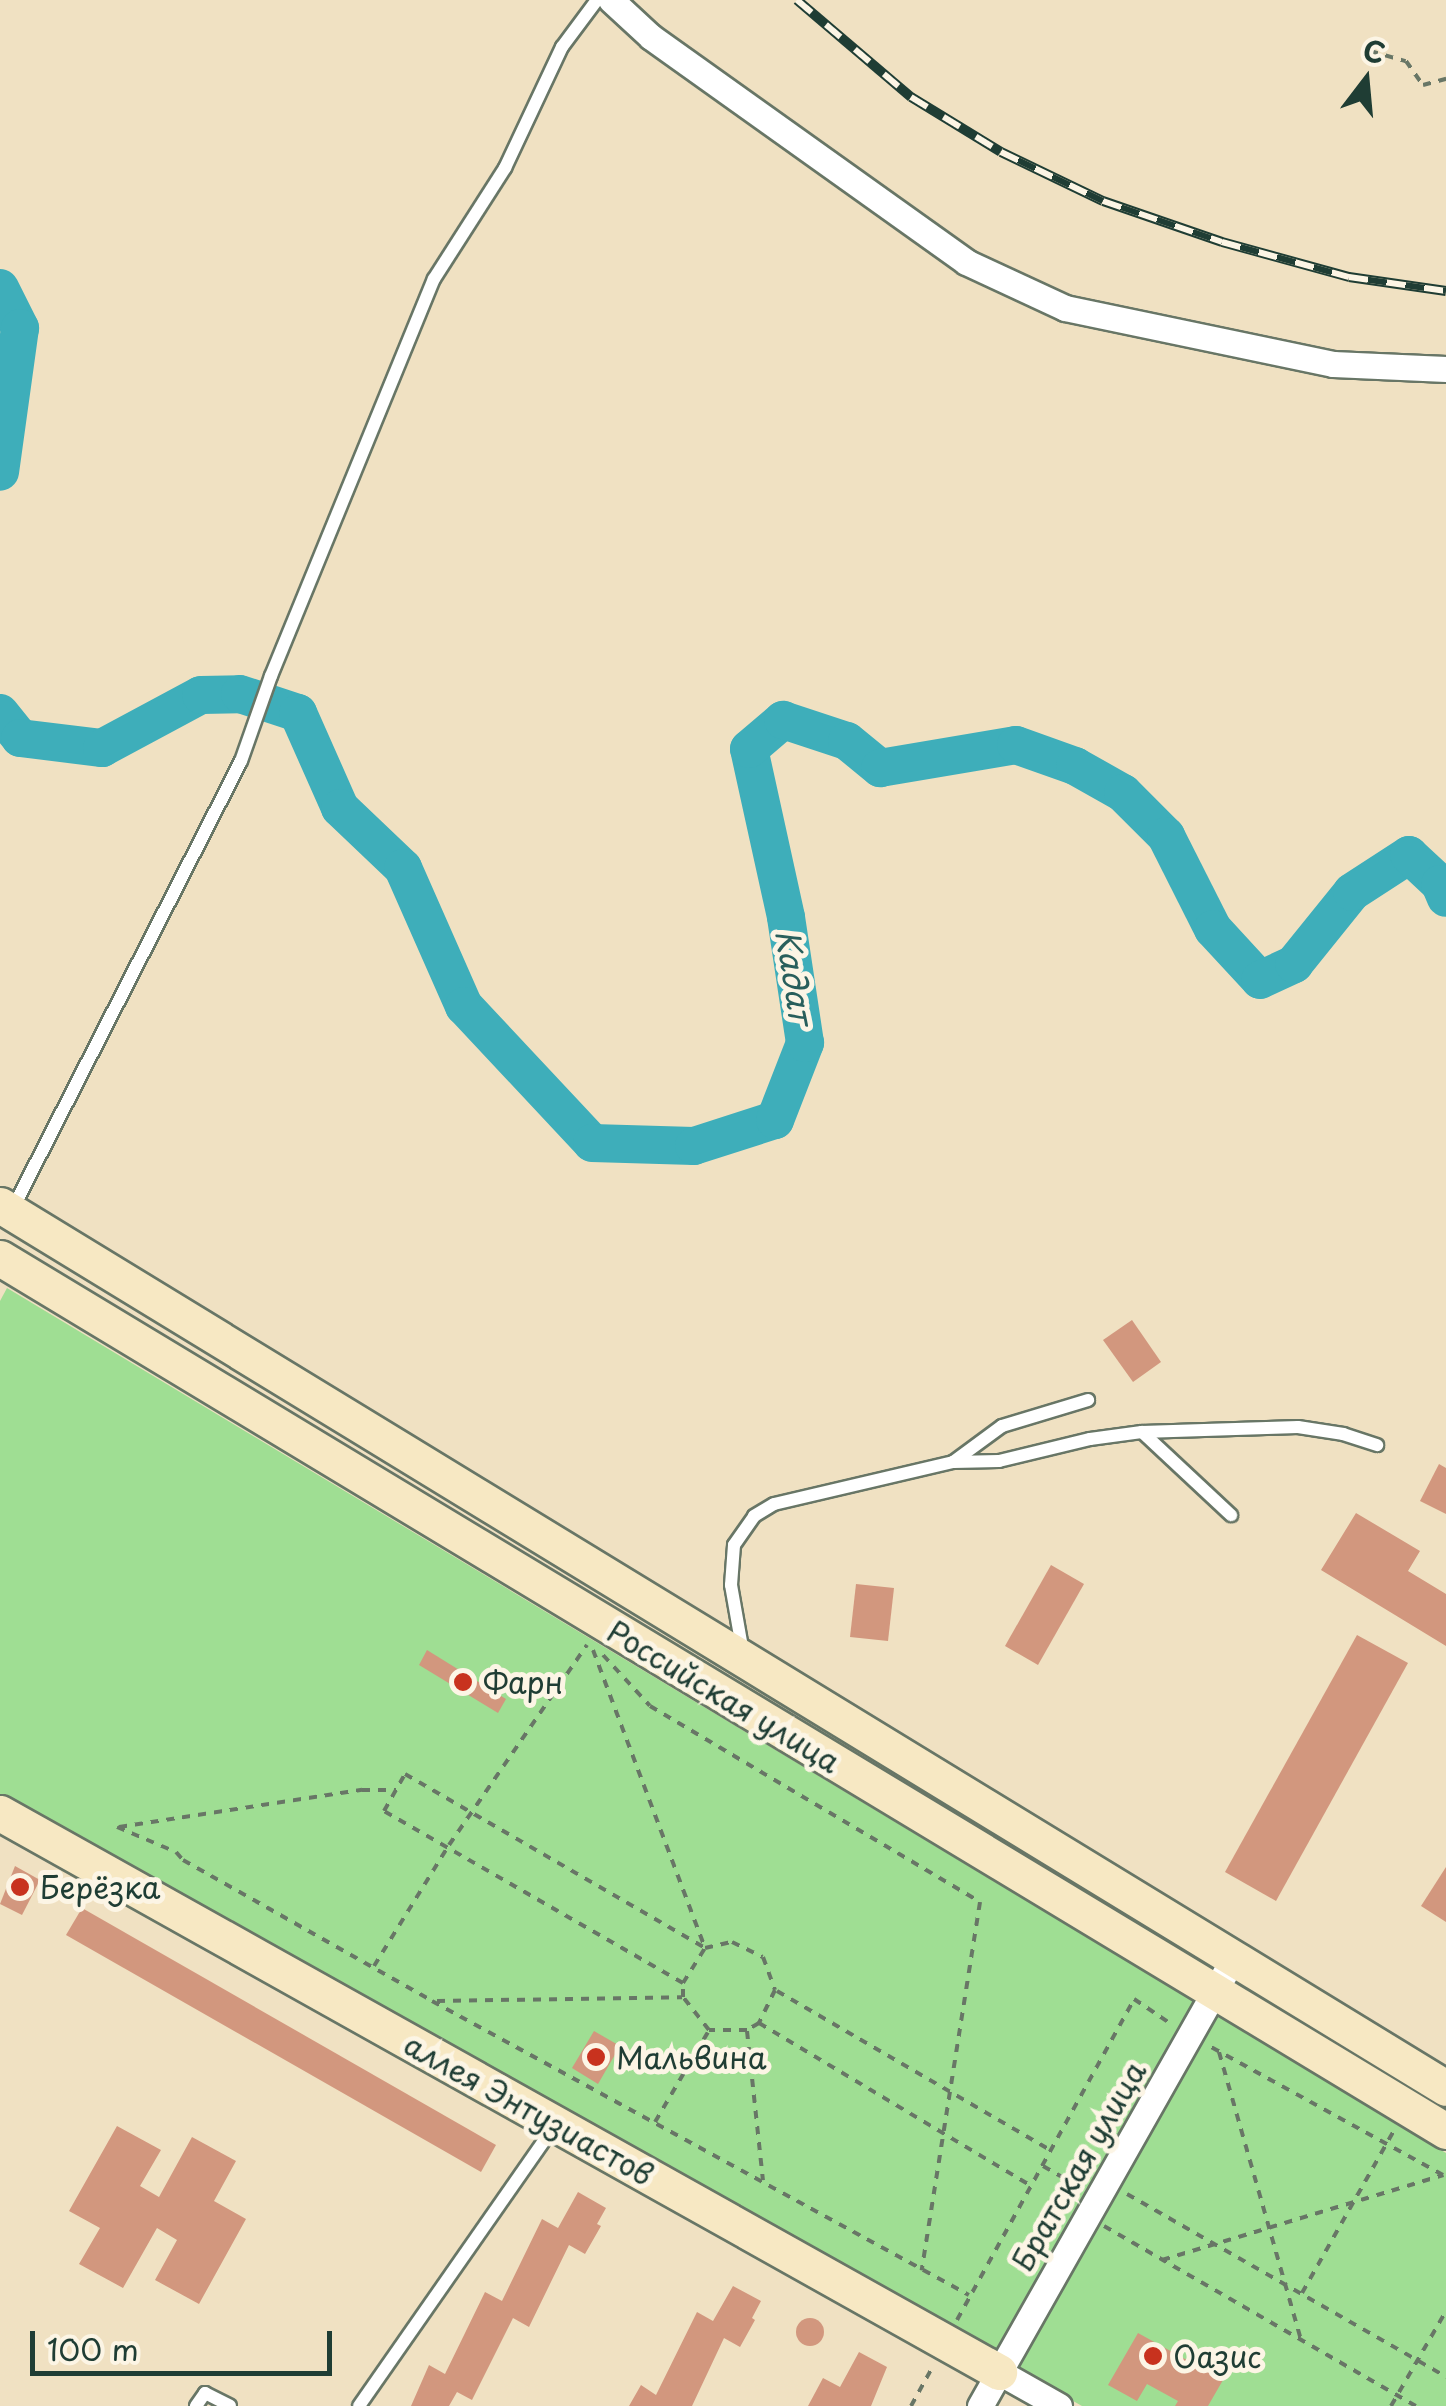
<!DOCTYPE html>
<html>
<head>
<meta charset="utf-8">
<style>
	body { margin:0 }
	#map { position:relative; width:1446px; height:2406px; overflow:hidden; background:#f0e1c2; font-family:"Playpen Sans",sans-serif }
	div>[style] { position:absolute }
	.green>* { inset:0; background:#9fde93 }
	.river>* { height:38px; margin:-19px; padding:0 19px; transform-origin:19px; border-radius:19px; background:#3eaeba }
	.building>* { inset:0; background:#d2977e }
	.round { border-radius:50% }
	.path>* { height:4px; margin-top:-2px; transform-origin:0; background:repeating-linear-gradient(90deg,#687666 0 8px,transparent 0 16px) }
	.roads { filter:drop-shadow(2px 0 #687666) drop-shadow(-2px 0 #687666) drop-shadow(0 2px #687666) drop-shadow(0 -2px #687666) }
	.lane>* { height:12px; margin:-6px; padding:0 6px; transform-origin:6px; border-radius:6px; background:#fff }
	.street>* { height:25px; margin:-12.5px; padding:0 12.5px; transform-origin:12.5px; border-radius:12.5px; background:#fff }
	.secondary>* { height:35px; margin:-17.5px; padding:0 17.5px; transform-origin:17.5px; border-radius:17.5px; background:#f7e8c3 }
	.rail>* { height:10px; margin-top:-5px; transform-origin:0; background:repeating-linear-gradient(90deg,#fcf5e5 0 19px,#1f3d34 0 38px); box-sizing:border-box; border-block:2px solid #1f3d34 }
	.dots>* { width:28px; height:28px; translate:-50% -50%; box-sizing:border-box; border:5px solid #fcf5e5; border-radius:50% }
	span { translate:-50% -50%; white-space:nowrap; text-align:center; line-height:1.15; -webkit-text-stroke:10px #fcf5e5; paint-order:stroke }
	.poi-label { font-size:30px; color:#1f3d34 }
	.left { translate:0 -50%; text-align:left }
	.street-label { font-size:30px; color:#1f3d34 }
	.water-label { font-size:32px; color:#285f5c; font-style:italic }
	.north { position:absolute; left:1316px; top:30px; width:100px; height:100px; -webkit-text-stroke:8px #fcf5e5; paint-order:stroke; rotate:16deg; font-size:28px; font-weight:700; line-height:40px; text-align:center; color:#1f3d34 }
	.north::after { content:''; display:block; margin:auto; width:35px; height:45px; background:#1f3d34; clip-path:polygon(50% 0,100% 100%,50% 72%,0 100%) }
	.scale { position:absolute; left:30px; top:2331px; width:302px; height:45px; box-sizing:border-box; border:5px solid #1f3d34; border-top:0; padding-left:12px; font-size:30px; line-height:35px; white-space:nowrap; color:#1f3d34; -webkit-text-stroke:8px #fcf5e5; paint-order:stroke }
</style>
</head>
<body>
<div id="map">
	<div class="green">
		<div style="clip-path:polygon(7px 1288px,1446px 2153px,1446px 2406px,1082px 2406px,0 1796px,0 1301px)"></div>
	</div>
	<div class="river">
		<div style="left:0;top:288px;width:45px;rotate:63.4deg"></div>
		<div style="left:20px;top:328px;width:145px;rotate:97.9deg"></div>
		<div style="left:0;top:713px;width:32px;rotate:51deg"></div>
		<div style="left:20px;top:738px;width:83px;rotate:7deg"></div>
		<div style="left:102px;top:748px;width:112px;rotate:-28.2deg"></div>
		<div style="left:201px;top:695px;width:39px;rotate:-1deg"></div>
		<div style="left:240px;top:694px;width:61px;rotate:18.1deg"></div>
		<div style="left:298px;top:713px;width:104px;rotate:66.1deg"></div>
		<div style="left:340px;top:808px;width:87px;rotate:43.6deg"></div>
		<div style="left:403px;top:868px;width:151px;rotate:66.2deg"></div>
		<div style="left:464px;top:1006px;width:187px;rotate:46.9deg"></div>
		<div style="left:592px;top:1143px;width:102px;rotate:1.7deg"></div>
		<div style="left:694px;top:1146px;width:85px;rotate:-17.8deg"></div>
		<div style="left:775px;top:1120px;width:83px;rotate:-68.7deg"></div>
		<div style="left:805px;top:1043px;width:127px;rotate:-98.6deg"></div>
		<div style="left:786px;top:917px;width:172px;rotate:-102.4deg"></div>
		<div style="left:749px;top:749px;width:45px;rotate:-40.5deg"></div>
		<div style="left:783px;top:720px;width:67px;rotate:18.2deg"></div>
		<div style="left:847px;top:741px;width:43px;rotate:39.3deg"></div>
		<div style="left:880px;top:768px;width:138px;rotate:-9.6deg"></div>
		<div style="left:1016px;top:745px;width:63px;rotate:19.6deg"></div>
		<div style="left:1075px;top:766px;width:55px;rotate:29.4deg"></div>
		<div style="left:1123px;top:793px;width:61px;rotate:45deg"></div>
		<div style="left:1166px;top:836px;width:104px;rotate:63.2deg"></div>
		<div style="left:1213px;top:929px;width:69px;rotate:47.3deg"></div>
		<div style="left:1260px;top:980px;width:38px;rotate:-25deg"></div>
		<div style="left:1294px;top:964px;width:92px;rotate:-51.1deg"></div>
		<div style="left:1352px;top:892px;width:68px;rotate:-33deg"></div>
		<div style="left:1409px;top:855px;width:42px;rotate:43.1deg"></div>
		<div style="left:1440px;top:884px;width:15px;rotate:67deg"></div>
	</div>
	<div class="building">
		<div style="clip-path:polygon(1132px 1320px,1161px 1362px,1133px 1382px,1103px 1340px)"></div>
		<div style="clip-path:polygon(1439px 1464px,1446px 1468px,1446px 1514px,1420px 1501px)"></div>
		<div style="clip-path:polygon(1356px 1513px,1420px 1551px,1408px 1571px,1446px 1594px,1446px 1646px,1321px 1570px)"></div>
		<div style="clip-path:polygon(1051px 1565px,1084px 1584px,1038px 1665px,1005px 1646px)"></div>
		<div style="clip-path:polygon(856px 1584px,894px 1588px,888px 1641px,850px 1637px)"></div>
		<div style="clip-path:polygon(1357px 1635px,1408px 1663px,1276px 1901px,1225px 1872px)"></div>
		<div style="clip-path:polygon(427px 1650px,506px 1699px,498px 1713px,419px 1665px)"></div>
		<div style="clip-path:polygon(15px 1866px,40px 1880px,22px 1915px,0 1904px)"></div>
		<div style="clip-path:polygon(1446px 1867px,1446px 1922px,1421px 1906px)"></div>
		<div style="clip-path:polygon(82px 1908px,496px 2145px,481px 2172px,66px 1935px)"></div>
		<div style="clip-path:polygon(594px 2031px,620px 2046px,598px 2084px,572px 2068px)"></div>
		<div style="clip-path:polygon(117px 2126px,161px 2150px,140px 2186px,159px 2197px,192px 2137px,236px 2161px,214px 2201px,246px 2219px,199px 2304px,155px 2280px,177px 2240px,157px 2228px,123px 2288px,79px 2264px,100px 2228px,69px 2211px)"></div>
		<div style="clip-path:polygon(578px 2192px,606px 2208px,597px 2224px,601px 2226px,585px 2254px,569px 2245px,529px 2327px,513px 2318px,472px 2400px,457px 2392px,449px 2406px,411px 2406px,429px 2365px,445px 2374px,485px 2292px,502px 2301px,542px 2219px,558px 2228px)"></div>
		<div style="clip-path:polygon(733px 2286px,761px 2301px,752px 2318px,755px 2320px,740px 2347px,724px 2338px,692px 2406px,629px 2406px,641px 2385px,656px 2395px,697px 2312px,713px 2321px)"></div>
		<div class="round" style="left:796px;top:2318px;width:28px;height:28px"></div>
		<div style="clip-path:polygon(1138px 2333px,1223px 2380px,1208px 2406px,1175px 2406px,1178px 2401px,1147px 2384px,1137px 2401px,1108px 2385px)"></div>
		<div style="clip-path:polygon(859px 2352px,887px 2367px,871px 2406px,808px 2406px,823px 2378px,840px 2387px)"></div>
	</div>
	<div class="path">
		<div style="left:1370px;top:51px;width:37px;rotate:16deg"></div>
		<div style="left:1406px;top:61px;width:29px;rotate:55deg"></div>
		<div style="left:1423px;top:85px;width:24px;rotate:-15deg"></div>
		<div style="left:593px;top:1650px;width:316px;rotate:69.4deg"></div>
		<div style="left:603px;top:1655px;width:69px;rotate:47.3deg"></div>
		<div style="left:650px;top:1706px;width:384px;rotate:30.7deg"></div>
		<div style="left:980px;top:1902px;width:373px;rotate:99deg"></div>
		<div style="left:117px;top:1827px;width:64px;rotate:23deg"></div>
		<div style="left:176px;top:1852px;width:11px;rotate:49deg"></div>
		<div style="left:183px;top:1860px;width:286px;rotate:29.5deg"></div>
		<div style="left:432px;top:2001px;width:612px;rotate:28.7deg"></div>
		<div style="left:119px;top:1827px;width:246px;rotate:-8.7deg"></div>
		<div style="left:362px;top:1790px;width:34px"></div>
		<div style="left:374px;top:1966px;width:142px;rotate:-58.2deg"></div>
		<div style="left:449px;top:1845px;width:243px;rotate:-55.4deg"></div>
		<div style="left:683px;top:1983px;width:345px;rotate:-150.1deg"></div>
		<div style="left:384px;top:1811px;width:43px;rotate:-60.4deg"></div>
		<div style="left:405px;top:1774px;width:347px;rotate:30.1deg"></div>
		<div style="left:705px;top:1948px;width:28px;rotate:-13deg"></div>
		<div style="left:732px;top:1942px;width:34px;rotate:26deg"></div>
		<div style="left:763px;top:1957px;width:35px;rotate:70deg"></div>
		<div style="left:775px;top:1990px;width:37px;rotate:116deg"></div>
		<div style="left:759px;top:2023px;width:14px;rotate:150deg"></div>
		<div style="left:747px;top:2030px;width:38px;rotate:180deg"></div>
		<div style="left:709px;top:2030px;width:42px;rotate:-128.2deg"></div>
		<div style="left:683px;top:1997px;width:14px;rotate:-90deg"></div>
		<div style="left:683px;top:1983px;width:41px;rotate:-57.8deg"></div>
		<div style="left:777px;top:1991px;width:315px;rotate:30.2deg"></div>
		<div style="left:437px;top:2001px;width:245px;rotate:-0.9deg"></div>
		<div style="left:759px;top:2023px;width:316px;rotate:30.9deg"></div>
		<div style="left:747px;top:2031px;width:150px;rotate:83.9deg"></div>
		<div style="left:1219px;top:2052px;width:299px;rotate:74.1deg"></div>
		<div style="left:655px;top:2122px;width:104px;rotate:-59.5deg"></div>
		<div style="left:1043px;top:2166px;width:39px;rotate:30deg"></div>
		<div style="left:1127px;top:2194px;width:368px;rotate:29.8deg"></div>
		<div style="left:1104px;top:2226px;width:360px;rotate:30deg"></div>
		<div style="left:1162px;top:2260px;width:294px;rotate:-16.8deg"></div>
		<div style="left:1443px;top:2175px;width:267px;rotate:-151.1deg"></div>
		<div style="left:1302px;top:2293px;width:185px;rotate:-60.5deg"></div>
		<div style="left:957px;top:2320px;width:367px;rotate:-61.1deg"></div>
		<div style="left:1134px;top:1999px;width:45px;rotate:34deg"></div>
		<div style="left:911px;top:2406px;width:43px;rotate:-61.1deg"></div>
		<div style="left:1391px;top:2406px;width:110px;rotate:-59.9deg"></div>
	</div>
	<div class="roads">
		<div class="lane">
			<div style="left:12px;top:1210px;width:504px;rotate:-62.98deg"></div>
			<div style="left:241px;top:761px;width:90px;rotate:-70.6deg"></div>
			<div style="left:271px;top:676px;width:429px;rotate:-67.7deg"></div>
			<div style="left:434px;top:279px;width:132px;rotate:-57.4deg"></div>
			<div style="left:505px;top:168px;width:134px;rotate:-64.8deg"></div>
			<div style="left:562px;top:47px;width:59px;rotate:-53.3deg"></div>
			<div style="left:1142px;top:1432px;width:122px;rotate:43deg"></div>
			<div style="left:953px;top:1462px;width:61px;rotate:-36.3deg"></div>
			<div style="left:1002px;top:1426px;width:90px;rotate:-16.8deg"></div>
			<div style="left:743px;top:1653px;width:69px;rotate:-100deg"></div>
			<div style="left:731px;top:1585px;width:40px;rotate:-85.7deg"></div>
			<div style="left:734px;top:1545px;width:35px;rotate:-55deg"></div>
			<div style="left:754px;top:1516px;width:23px;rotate:-31deg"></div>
			<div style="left:774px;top:1504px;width:184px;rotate:-13.2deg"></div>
			<div style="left:953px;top:1462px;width:46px;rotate:-1.2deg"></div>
			<div style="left:999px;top:1461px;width:94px;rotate:-13.6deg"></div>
			<div style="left:1090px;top:1439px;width:52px;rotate:-7.7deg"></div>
			<div style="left:1142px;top:1432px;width:156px;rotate:-1.8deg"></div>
			<div style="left:1298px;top:1427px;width:46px;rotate:8.8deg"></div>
			<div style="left:1343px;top:1434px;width:36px;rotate:18deg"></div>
			<div style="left:196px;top:2406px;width:16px;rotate:-55deg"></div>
			<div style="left:205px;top:2393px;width:28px;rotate:27deg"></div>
			<div style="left:359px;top:2406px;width:341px;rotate:-55.1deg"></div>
		</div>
		<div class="street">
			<div style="left:611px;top:0;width:54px;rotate:42.8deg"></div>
			<div style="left:651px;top:37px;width:387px;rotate:35.5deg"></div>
			<div style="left:966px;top:262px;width:109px;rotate:24.9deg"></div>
			<div style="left:1065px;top:308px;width:274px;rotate:11.8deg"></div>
			<div style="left:1333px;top:364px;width:113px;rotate:2.5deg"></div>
			<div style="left:999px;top:2372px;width:69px;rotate:29.5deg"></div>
			<div style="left:980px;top:2406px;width:516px;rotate:-60.5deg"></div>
		</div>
		<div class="secondary">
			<div style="left:0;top:1205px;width:1694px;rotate:31.41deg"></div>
			<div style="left:0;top:1258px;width:1689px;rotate:31.12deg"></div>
			<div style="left:0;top:1813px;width:1145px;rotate:29.23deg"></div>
		</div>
	</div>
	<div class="rail">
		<div style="left:797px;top:0;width:150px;rotate:40.4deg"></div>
		<div style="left:911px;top:97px;width:105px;rotate:31.4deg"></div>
		<div style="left:1001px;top:152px;width:113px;rotate:25.7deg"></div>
		<div style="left:1103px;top:201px;width:126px;rotate:19deg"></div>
		<div style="left:1222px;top:242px;width:132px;rotate:15.4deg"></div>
		<div style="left:1349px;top:277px;width:98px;rotate:8.2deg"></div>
	</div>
	<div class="dots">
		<div style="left:463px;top:1682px;background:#c8321e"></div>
		<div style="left:20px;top:1887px;background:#c8321e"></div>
		<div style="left:596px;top:2057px;background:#c8321e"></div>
		<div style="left:1153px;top:2356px;background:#c8321e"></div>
	</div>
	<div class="poi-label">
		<span class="left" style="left:483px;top:1682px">Фарн</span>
		<span class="left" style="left:40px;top:1887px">Берёзка</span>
		<span class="left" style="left:616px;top:2057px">Мальвина</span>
		<span class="left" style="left:1173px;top:2356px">Оазис</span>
	</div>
	<div class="street-label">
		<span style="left:724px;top:1696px;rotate:31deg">Российская улица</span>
		<span style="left:529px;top:2109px;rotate:29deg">аллея Энтузиастов</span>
		<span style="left:1078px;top:2166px;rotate:-60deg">Братская улица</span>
	</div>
	<div class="water-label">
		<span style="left:795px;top:976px;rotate:81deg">Кадат</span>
	</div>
	<div class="north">С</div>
	<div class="scale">100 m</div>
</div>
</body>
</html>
